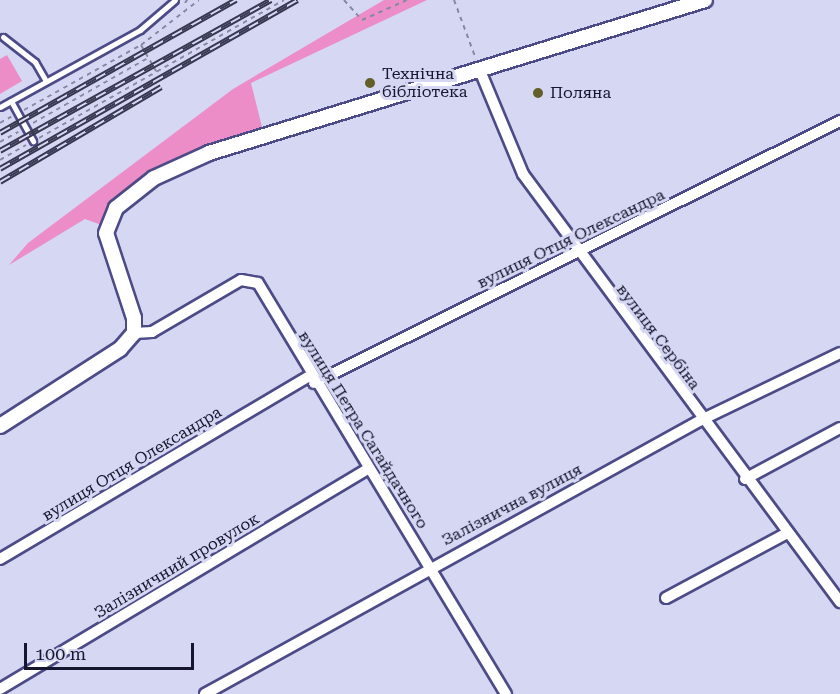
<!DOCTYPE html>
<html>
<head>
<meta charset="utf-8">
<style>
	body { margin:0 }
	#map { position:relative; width:840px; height:694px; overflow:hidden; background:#d5d7f3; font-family:"Roboto Serif",serif }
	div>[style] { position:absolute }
	.green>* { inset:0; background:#ec8dc7 }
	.path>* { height:2px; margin-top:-1px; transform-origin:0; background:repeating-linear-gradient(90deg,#8788a3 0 4.5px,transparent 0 9px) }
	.roads { filter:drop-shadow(2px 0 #4d4b87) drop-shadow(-2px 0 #4d4b87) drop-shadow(0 2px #4d4b87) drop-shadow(0 -2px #4d4b87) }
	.service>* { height:5px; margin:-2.5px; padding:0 2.5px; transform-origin:2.5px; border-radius:2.5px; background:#fff }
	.minor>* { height:10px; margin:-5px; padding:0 5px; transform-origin:5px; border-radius:5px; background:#fff }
	.tertiary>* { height:14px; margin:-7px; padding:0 7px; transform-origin:7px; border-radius:7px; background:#fff }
	.rail>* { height:6px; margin-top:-3px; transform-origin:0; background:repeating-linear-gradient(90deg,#d5d7f3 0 11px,#373750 0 22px); box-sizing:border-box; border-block:2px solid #373750 }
	.dots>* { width:16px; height:16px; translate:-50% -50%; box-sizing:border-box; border:3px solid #d5d7f3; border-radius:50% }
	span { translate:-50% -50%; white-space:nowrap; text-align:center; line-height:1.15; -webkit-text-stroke:6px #d5d7f3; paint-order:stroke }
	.poi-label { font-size:16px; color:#17162f }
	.left { translate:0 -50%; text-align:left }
	.street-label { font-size:16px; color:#17162f }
	.scale { position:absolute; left:24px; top:643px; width:170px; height:27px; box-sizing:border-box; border:3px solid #17162f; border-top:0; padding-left:8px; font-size:18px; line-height:21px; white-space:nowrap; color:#17162f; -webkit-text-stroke:4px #d5d7f3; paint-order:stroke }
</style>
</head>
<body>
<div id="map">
	<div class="green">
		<div style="clip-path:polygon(384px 0,427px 0,251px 83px,265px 139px,154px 178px,107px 227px,85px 219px,9px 265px,28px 243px,233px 89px)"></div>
		<div style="clip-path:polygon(7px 55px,22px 81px,0 94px,0 59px)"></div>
	</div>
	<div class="path">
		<div style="left:344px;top:0;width:27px;rotate:48deg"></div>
		<div style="left:362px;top:20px;width:49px;rotate:-24deg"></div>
		<div style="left:454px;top:0;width:63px;rotate:69.6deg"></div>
		<div style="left:185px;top:3px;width:4px;rotate:-56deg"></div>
		<div style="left:141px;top:45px;width:30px;rotate:60deg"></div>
		<div style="left:24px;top:110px;width:134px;rotate:-29.1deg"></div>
		<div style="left:141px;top:45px;width:73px;rotate:-37.8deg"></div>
		<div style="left:0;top:123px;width:13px;rotate:-29deg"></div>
		<div style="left:33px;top:123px;width:132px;rotate:-29.5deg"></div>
		<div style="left:39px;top:138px;width:281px;rotate:-29.4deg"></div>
		<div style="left:0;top:142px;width:21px;rotate:-29deg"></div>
		<div style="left:0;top:160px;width:30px;rotate:-30deg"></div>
	</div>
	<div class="roads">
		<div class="service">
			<div style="left:3px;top:37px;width:41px;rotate:38deg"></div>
			<div style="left:35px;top:62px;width:22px;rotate:60deg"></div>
			<div style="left:11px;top:101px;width:46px;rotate:61.2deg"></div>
			<div style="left:0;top:107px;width:160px;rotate:-28.8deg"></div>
			<div style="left:140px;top:30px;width:46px;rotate:-40.6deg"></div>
		</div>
		<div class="minor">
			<div style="left:481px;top:73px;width:109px;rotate:67.4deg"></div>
			<div style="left:523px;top:174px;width:533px;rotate:53.47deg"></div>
			<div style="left:134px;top:333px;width:18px;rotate:-3deg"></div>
			<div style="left:152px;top:332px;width:103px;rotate:-30.3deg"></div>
			<div style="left:241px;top:280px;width:17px;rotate:10deg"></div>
			<div style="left:258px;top:283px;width:480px;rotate:58.9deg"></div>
			<div style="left:314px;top:383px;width:588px;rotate:-26.48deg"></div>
			<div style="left:745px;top:479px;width:108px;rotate:-28.2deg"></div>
			<div style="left:0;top:559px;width:360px;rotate:-30.6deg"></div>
			<div style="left:666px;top:598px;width:137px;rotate:-28.2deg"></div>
			<div style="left:0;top:689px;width:430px;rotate:-30.9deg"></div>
			<div style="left:205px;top:694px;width:567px;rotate:-28.92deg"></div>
			<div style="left:701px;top:420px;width:154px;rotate:-25.7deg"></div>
		</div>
		<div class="tertiary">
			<div style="left:0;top:426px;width:143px;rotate:-32.7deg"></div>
			<div style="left:120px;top:349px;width:21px;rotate:-49deg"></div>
			<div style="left:134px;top:333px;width:15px;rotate:-90deg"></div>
			<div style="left:134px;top:318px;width:89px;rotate:-108.2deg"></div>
			<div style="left:106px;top:233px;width:27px;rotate:-68deg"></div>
			<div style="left:116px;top:208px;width:48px;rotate:-38.3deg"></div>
			<div style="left:154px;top:178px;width:60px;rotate:-24.4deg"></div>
			<div style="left:209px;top:153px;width:519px;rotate:-17.14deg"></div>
		</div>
	</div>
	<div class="rail">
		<div style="left:0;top:133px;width:271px;rotate:-29.4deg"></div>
		<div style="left:0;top:151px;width:310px;rotate:-29.1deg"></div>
		<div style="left:0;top:169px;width:342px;rotate:-29.6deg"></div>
		<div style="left:0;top:182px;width:187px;rotate:-30.5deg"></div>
	</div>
	<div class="dots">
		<div style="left:370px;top:83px;background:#635e2a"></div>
		<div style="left:538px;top:93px;background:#635e2a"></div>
	</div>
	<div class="poi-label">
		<span class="left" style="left:382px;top:83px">Технічна<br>бібліотека</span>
		<span class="left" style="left:550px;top:93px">Поляна</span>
	</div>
	<div class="street-label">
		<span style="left:571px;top:239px;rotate:-26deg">вулиця Отця Олександра</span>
		<span style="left:658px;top:337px;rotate:53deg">вулиця Сербіна</span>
		<span style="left:363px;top:430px;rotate:58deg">вулиця Петра Сагайдачного</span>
		<span style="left:132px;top:464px;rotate:-31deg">вулиця Отця Олександра</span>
		<span style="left:512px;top:505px;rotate:-28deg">Залізнична вулиця</span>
		<span style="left:177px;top:566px;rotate:-31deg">Залізничний провулок</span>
	</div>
	<div class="scale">100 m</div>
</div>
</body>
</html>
